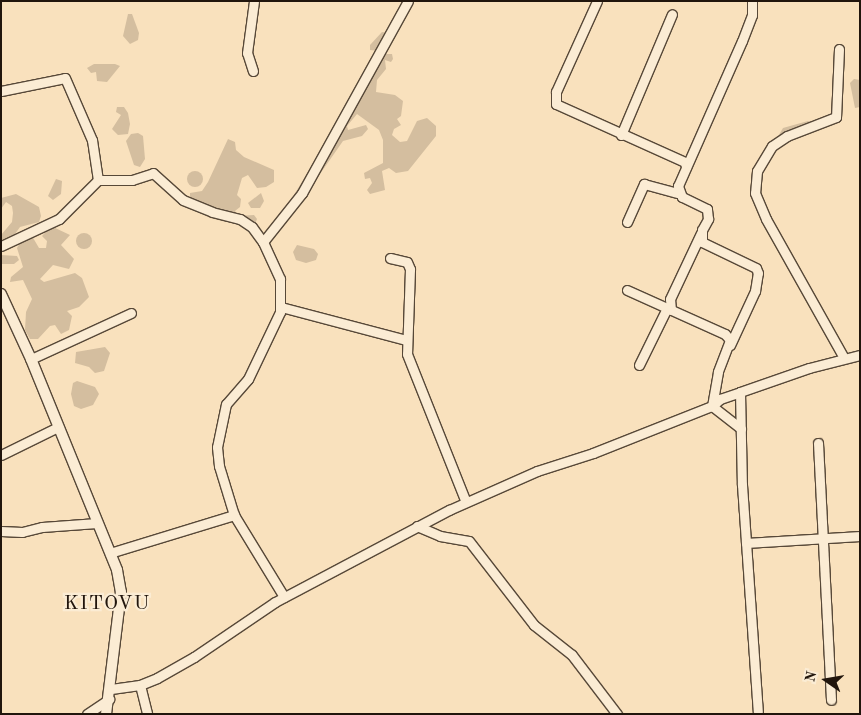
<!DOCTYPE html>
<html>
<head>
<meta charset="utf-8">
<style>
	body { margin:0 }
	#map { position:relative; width:861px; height:715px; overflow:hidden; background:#f9e1bd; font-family:"Old Standard TT",serif }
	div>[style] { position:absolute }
	.green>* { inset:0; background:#d4be9f }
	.round { border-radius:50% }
	.roads { filter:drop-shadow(1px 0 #574838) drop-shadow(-1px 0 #574838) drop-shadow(0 1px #574838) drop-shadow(0 -1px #574838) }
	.minor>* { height:9px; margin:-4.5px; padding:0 4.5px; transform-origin:4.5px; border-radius:4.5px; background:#fbecd4 }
	.tertiary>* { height:10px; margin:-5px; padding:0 5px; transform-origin:5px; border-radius:5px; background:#fbecd4 }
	span { translate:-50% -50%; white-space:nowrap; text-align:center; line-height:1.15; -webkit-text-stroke:4.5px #fbecd4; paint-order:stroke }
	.quarter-label { font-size:20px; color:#21150c; letter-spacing:1px }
	.frame { position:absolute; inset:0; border:2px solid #21150c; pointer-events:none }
	.north { position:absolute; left:801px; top:655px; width:50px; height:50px; -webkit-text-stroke:4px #fbecd4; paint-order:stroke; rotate:283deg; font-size:14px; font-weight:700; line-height:20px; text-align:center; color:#21150c }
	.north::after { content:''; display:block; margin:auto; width:18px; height:22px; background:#21150c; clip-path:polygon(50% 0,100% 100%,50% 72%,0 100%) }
</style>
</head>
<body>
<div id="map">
	<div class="green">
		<div style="clip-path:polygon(128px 14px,132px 14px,139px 33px,138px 40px,130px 44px,123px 36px)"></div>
		<div style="clip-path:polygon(382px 32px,388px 33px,379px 51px,370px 50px,370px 45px)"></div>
		<div style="clip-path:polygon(386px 54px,392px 54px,393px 59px,391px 62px,385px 60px,386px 69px,377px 80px,376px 92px,395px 95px,403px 101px,401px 116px,397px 119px,401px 125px,394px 129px,392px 135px,400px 142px,407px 141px,417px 121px,427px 118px,436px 126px,436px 136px,408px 171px,396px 173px,389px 168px,382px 171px,385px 190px,370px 194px,367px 190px,372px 183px,370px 178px,365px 179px,364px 173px,383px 163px,383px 140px,379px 130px,357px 114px,347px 126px,348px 130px,366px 125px,368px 129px,362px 136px,343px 141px,290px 217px,280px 218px,377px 58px)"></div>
		<div style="clip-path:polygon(94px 64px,115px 64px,120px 66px,107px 82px,97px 81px,96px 72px,91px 73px,87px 68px)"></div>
		<div style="clip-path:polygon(854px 79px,860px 80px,860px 107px,855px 108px,850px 83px)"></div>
		<div style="clip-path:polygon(117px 107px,124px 107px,128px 113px,130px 124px,128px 134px,118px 135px,112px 129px,121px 115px,116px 112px)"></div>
		<div style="clip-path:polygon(808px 121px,814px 123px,776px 140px,783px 128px)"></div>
		<div style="clip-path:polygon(138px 133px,143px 136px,145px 159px,140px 167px,134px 165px,126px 141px,131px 134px)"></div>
		<div style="clip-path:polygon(228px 139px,235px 142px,236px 150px,244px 157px,274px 170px,274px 182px,266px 187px,257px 188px,248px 175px,242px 178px,237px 195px,241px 199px,240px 207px,235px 211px,237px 216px,254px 215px,257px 219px,255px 224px,243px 226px,231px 219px,226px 222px,210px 218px,196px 211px,190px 198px,190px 193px,202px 191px,208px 182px)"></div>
		<div class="round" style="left:187px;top:171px;width:16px;height:16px"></div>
		<div style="clip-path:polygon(56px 179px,62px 181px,61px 194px,53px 200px,48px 196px)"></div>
		<div style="clip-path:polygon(261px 193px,264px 201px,260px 208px,251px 208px,248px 203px)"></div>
		<div style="clip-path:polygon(16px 194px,39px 207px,41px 216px,39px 222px,20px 227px,15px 234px,1px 240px,1px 235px,12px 222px,13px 213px,12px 206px,6px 202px,1px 209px,1px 198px)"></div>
		<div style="clip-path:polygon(51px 226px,70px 235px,61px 245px,74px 259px,69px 269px,53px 265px,40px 279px,44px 282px,75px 273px,82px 278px,89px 297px,79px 307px,67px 311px,72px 316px,69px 330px,61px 334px,55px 325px,50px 326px,38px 339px,30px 339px,25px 330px,26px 312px,32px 299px,23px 280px,10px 282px,11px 277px,23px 267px,17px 248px,21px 241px,32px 236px,39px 248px,46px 248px,47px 241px,42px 236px)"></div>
		<div class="round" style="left:76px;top:233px;width:16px;height:16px"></div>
		<div style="clip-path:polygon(297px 245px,314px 249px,318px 254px,316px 260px,306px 263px,296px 260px,293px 252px)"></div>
		<div style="clip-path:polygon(1px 255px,17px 256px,19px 260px,14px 264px,2px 264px)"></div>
		<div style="clip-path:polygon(105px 347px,110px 353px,104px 371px,95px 373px,89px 367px,75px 363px,76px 352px)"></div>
		<div style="clip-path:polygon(77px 381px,95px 387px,99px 394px,93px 405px,81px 409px,74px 406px,71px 394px,73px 383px)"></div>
	</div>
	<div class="roads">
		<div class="minor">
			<div style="left:597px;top:1px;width:100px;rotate:114.3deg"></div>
			<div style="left:556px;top:92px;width:12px;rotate:90deg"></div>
			<div style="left:556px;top:104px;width:141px;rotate:24.2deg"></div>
			<div style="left:685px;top:162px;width:5px;rotate:79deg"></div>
			<div style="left:839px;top:49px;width:68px;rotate:92.5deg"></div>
			<div style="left:836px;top:117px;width:53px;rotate:158.8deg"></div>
			<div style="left:787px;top:136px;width:18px;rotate:146deg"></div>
			<div style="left:772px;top:146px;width:29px;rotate:121deg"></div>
			<div style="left:757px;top:171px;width:22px;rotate:95deg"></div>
			<div style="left:755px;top:193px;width:28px;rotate:67deg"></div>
			<div style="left:766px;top:219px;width:159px;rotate:60.7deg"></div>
			<div style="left:253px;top:71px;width:19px;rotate:-108deg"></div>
			<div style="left:247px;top:53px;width:52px;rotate:-82.3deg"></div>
			<div style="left:1px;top:91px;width:65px;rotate:-11.5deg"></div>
			<div style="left:65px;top:78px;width:68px;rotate:66.5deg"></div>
			<div style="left:92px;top:140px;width:40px;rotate:81.5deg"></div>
			<div style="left:621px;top:135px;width:131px;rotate:-67.1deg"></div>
			<div style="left:627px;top:222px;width:42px;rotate:-65.9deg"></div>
			<div style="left:644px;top:184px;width:35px;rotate:15deg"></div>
			<div style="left:263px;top:242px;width:63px;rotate:-51.5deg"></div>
			<div style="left:302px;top:193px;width:219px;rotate:-61.1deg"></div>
			<div style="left:1px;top:246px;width:64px;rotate:-25deg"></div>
			<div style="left:59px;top:219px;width:55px;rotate:-45deg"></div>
			<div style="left:98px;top:180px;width:34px"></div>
			<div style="left:132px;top:180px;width:22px;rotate:-18deg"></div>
			<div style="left:153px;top:173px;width:40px;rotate:42deg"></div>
			<div style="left:183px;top:200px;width:31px;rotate:22deg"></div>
			<div style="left:212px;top:212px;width:29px;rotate:14deg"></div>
			<div style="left:240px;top:219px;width:14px;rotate:34deg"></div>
			<div style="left:252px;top:227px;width:19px;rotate:54deg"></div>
			<div style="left:263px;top:242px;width:41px;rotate:65.3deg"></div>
			<div style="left:280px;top:279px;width:33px;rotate:90deg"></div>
			<div style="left:280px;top:312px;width:74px;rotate:115.5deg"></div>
			<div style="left:248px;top:379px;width:33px;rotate:131deg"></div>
			<div style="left:226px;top:404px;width:44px;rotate:101.8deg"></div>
			<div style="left:217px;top:447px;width:19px;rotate:84deg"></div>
			<div style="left:219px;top:466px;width:51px;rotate:73deg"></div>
			<div style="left:234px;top:515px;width:96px;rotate:58.6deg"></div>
			<div style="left:390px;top:258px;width:17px;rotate:13deg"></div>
			<div style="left:407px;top:262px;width:8px;rotate:67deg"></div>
			<div style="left:410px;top:269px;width:85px;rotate:92deg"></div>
			<div style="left:407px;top:354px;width:159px;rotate:68.3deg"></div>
			<div style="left:627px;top:290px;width:107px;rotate:24.2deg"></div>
			<div style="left:725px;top:334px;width:8px;rotate:50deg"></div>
			<div style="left:730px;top:340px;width:34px;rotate:111deg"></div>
			<div style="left:718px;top:372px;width:35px;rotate:100deg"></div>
			<div style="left:712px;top:406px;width:37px;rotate:38deg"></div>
			<div style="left:281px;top:307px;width:129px;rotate:14.8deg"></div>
			<div style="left:671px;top:310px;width:11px;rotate:-95deg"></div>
			<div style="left:670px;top:299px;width:73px;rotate:-64.8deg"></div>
			<div style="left:730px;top:345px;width:60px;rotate:-65.2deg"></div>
			<div style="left:755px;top:291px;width:18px;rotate:-81deg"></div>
			<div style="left:758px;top:273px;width:5px;rotate:-112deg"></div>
			<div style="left:756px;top:268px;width:60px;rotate:-154.3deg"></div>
			<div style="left:702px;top:242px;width:12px;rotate:-90deg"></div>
			<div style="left:702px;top:230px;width:13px;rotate:-61deg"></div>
			<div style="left:708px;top:219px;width:10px;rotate:-96deg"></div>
			<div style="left:707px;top:209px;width:28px;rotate:-154deg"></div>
			<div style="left:682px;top:197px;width:12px;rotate:-110deg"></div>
			<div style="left:678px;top:186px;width:158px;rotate:-66.2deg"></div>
			<div style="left:742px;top:41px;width:28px;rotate:-69deg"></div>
			<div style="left:752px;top:15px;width:14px;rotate:-90deg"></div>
			<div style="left:31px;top:359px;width:110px;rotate:-24.7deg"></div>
			<div style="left:639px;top:365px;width:64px;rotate:-63.8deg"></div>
			<div style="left:740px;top:392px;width:93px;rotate:88.8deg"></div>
			<div style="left:742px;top:485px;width:227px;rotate:86deg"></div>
			<div style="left:818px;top:443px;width:257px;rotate:87.1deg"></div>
			<div style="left:1px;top:455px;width:64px;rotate:-26.2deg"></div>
			<div style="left:417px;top:526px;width:25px;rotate:23deg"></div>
			<div style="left:440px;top:536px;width:29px;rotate:10deg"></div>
			<div style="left:469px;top:541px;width:106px;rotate:52.3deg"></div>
			<div style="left:534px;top:625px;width:48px;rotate:38.3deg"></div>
			<div style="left:572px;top:655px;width:74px;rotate:52.7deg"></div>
			<div style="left:1px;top:531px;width:21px;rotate:3deg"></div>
			<div style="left:22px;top:532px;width:21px;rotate:-14deg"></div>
			<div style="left:42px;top:527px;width:55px;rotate:-4.2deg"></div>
			<div style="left:746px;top:543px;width:114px;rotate:-3.5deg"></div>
			<div style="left:110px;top:553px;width:130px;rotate:-17deg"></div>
			<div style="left:140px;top:685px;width:30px;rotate:76deg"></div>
			<div style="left:111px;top:689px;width:29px;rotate:-8deg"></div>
			<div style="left:140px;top:685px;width:18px;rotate:-22deg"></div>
			<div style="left:157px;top:678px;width:43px;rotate:-29.6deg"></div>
			<div style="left:194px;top:657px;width:98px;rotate:-34.2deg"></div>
			<div style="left:275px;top:602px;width:197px;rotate:-27.9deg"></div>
			<div style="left:449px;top:510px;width:96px;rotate:-23.9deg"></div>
			<div style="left:537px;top:471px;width:59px;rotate:-17.8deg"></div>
			<div style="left:593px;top:453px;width:128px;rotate:-21.6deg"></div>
			<div style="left:712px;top:406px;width:11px;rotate:-41deg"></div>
			<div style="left:720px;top:399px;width:21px;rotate:-19deg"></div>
			<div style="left:740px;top:392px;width:73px;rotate:-19.2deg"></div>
			<div style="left:809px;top:368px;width:53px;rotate:-14.3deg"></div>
			<div style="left:87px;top:714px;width:27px;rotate:-34deg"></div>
		</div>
		<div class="tertiary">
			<div style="left:1px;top:294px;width:72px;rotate:65.2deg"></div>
			<div style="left:31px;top:359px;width:228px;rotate:67.8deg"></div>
			<div style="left:117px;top:570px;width:22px;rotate:80deg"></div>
			<div style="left:121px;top:592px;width:123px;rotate:97deg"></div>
		</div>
	</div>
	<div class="quarter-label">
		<span style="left:107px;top:604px">KITOVU</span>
	</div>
	<div class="frame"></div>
	<div class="north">N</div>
</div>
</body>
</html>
